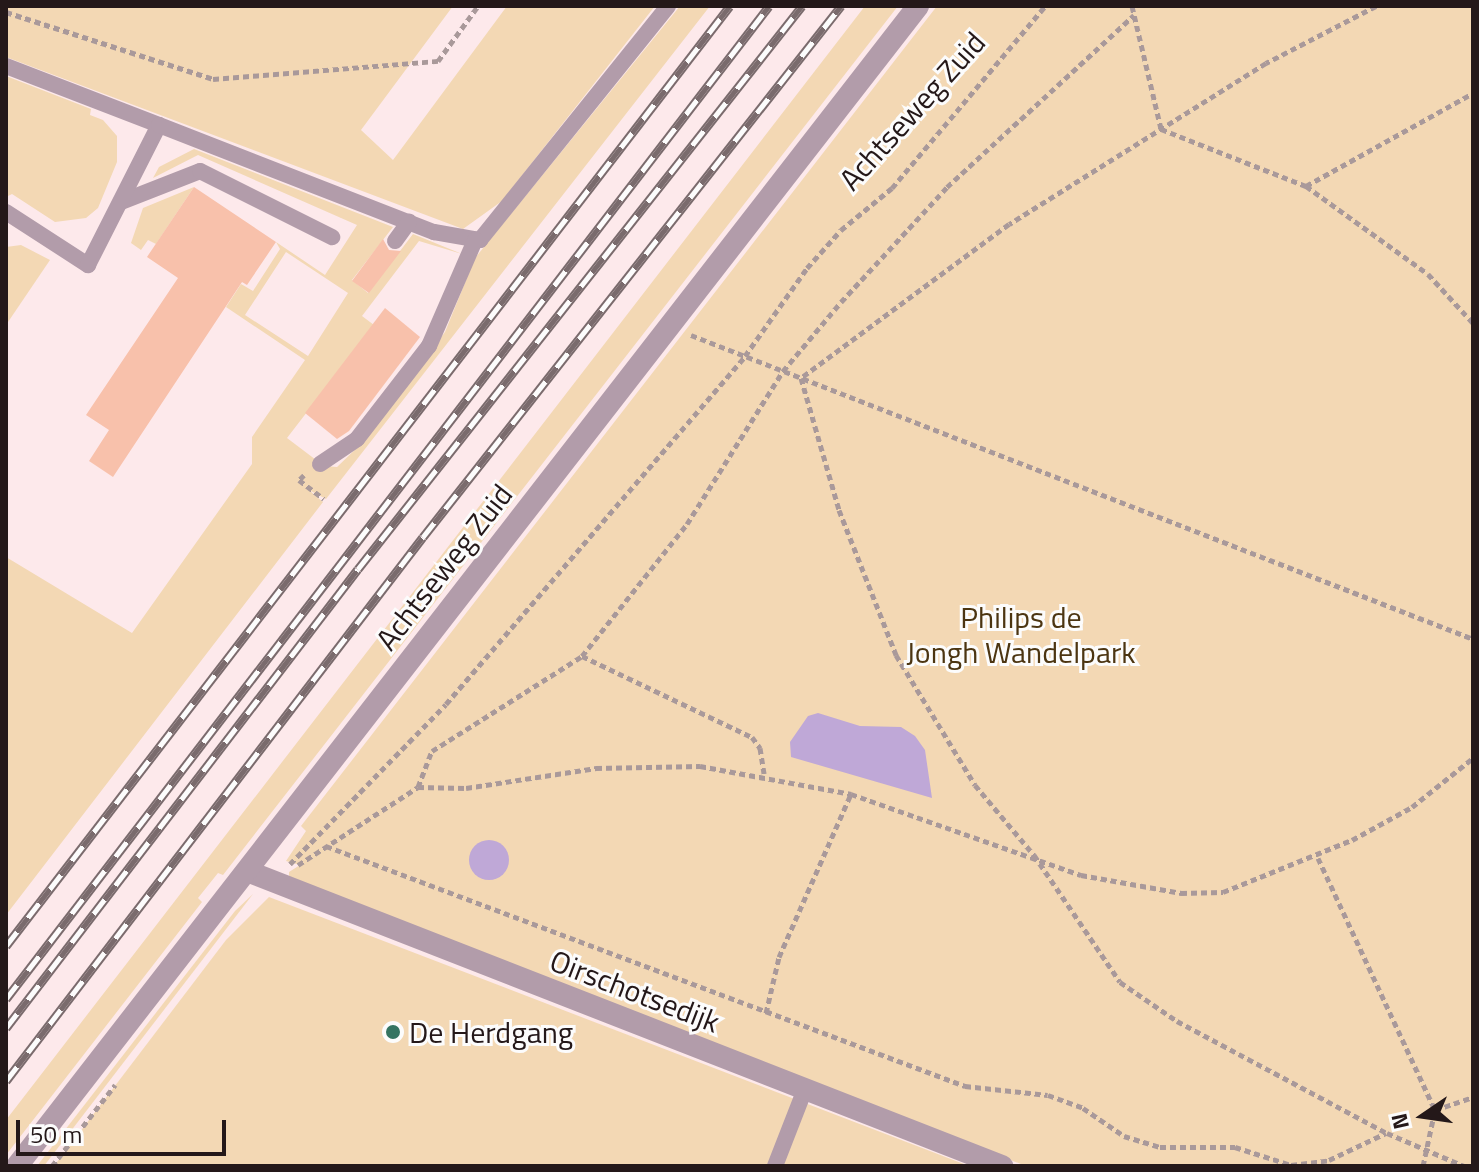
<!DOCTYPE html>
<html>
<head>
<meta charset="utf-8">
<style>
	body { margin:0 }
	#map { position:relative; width:1479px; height:1172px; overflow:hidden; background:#fde9eb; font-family:"Titillium Web",sans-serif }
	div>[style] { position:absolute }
	.green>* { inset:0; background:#f3d8b4 }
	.water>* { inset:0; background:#bfa8d7 }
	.round { border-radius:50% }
	.building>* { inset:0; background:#f8c1ab }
	.path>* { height:5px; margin-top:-2.5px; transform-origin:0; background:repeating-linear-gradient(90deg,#a9999a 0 6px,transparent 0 10px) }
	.service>* { height:16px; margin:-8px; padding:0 8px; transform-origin:8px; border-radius:8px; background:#b29caa }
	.minor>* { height:22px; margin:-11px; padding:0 11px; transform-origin:11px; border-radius:11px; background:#b29caa }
	.tertiary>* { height:22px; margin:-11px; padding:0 11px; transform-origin:11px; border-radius:11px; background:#b29caa }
	.rail>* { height:9px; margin-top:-4.5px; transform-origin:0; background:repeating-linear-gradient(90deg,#fcfcfc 0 18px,#7a6b6d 0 36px); box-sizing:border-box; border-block:2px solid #7a6b6d }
	.dots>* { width:22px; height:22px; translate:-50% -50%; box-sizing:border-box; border:4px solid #fcfcfc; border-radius:50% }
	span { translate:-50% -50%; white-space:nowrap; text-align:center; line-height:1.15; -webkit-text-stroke:6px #fcfcfc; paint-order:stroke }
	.street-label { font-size:30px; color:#241819 }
	.park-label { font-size:30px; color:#4c3511 }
	.poi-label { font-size:30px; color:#241819 }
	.left { translate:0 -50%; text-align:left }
	.frame { position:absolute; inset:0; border:8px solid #241819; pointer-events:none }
	.north { position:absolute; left:1383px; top:1076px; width:80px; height:80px; -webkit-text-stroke:6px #fcfcfc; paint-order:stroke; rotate:257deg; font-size:22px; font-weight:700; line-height:32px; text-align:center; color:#241819 }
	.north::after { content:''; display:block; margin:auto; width:28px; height:36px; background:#241819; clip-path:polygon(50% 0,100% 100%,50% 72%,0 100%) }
	.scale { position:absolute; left:16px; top:1120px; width:210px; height:36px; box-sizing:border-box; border:4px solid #241819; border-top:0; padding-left:10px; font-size:24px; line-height:28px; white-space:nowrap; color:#241819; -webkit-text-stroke:6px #fcfcfc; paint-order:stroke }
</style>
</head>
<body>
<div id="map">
	<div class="green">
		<div style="clip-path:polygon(6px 6px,453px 6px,361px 130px,393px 160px,507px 6px,655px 6px,502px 201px,463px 229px,6px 57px)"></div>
		<div style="clip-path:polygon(evenodd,680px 6px,710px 6px,326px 499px,309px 490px,323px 502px,6px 915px,6px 557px,132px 633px,252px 464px,252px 437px,305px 360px,226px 307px,241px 284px,253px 291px,280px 249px,276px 242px,325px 275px,357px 225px,198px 155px,153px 178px,159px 167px,194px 149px,393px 227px,352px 280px,368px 293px,413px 234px,462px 254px,419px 241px,362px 316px,374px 325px,287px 438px,324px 466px,337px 467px,363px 442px,445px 332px,475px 258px,680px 6px,286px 252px,348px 293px,308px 356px,245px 315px,286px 252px)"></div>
		<div style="clip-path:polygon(865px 6px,898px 6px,223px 875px,218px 873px,198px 898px,202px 902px,6px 1155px,6px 1120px)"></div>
		<div style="clip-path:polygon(937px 6px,1473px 6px,1473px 1166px,1026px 1166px,289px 879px,289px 872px,300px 865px,286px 861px,306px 831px,301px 826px)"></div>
		<div style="clip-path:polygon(6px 76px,91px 109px,90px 115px,103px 120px,117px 136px,117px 162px,98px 208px,86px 218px,55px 222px,12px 194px,6px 197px)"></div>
		<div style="clip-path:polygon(194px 187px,156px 244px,148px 240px,141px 250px,131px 243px,143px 208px)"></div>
		<div style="clip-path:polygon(21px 245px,50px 260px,6px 325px,6px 247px)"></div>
		<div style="clip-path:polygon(253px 894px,44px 1166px,37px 1166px,235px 911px)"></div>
		<div style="clip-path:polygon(269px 897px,969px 1166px,54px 1166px,226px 940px)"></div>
	</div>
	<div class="water">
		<div style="clip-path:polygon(818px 713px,860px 726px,901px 727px,915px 736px,925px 750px,932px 798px,791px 757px,790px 742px,808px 716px)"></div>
		<div class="round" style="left:469px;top:840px;width:40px;height:40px"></div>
	</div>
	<div class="building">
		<div style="clip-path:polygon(194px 187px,276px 242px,247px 285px,242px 282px,113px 477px,89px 461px,109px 430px,86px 415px,178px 278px,147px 257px)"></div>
		<div style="clip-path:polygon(383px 239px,389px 250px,401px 251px,369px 293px,352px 281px)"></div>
		<div style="clip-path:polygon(385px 308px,420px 337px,349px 431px,337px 439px,305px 413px)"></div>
	</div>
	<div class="path">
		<div style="left:1132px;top:6px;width:126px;rotate:76.7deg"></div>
		<div style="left:1161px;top:129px;width:156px;rotate:21.5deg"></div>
		<div style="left:1306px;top:186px;width:150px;rotate:35.8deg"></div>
		<div style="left:1428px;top:274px;width:67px;rotate:47.4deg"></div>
		<div style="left:1376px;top:6px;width:124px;rotate:152.6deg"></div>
		<div style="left:1266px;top:63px;width:303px;rotate:147.9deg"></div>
		<div style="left:1009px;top:224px;width:259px;rotate:143.5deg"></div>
		<div style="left:801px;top:378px;width:137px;rotate:73.9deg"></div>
		<div style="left:839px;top:510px;width:156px;rotate:68.5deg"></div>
		<div style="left:896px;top:655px;width:152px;rotate:58.7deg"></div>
		<div style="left:975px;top:785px;width:92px;rotate:49.9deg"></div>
		<div style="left:1034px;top:855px;width:153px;rotate:55.9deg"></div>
		<div style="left:1120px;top:982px;width:69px;rotate:34.4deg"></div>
		<div style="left:1177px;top:1021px;width:238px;rotate:28.1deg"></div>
		<div style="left:1387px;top:1133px;width:84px;rotate:23.2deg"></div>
		<div style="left:6px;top:12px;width:218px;rotate:17.9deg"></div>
		<div style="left:213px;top:79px;width:226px;rotate:-4.6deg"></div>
		<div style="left:438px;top:61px;width:68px;rotate:-54deg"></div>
		<div style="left:1306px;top:186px;width:191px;rotate:-29.1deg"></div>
		<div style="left:691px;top:335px;width:839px;rotate:21.24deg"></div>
		<div style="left:304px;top:475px;width:7px;rotate:135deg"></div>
		<div style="left:299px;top:480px;width:31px;rotate:37deg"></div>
		<div style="left:582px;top:656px;width:188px;rotate:25.5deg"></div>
		<div style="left:752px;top:737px;width:14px;rotate:54deg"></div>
		<div style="left:760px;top:748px;width:26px;rotate:81deg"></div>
		<div style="left:418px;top:787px;width:39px;rotate:-69deg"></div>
		<div style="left:432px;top:751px;width:178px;rotate:-32.3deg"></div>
		<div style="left:582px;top:656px;width:169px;rotate:-51.5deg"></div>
		<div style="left:687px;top:524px;width:181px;rotate:-57.9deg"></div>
		<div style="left:783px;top:371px;width:90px;rotate:-50deg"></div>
		<div style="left:841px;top:302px;width:156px;rotate:-47.3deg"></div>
		<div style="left:947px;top:187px;width:254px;rotate:-42.6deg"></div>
		<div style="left:326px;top:846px;width:683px;rotate:20.59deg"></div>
		<div style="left:965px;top:1086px;width:83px;rotate:6.2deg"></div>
		<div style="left:1048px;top:1095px;width:37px;rotate:20deg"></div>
		<div style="left:1083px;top:1108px;width:50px;rotate:34.3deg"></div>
		<div style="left:1124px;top:1136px;width:38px;rotate:17deg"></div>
		<div style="left:1160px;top:1147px;width:75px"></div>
		<div style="left:1235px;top:1147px;width:59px;rotate:17.8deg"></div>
		<div style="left:1291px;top:1165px;width:38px;rotate:-7deg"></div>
		<div style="left:1329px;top:1160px;width:63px;rotate:-25.3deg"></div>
		<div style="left:1318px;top:858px;width:278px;rotate:65.1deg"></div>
		<div style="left:290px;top:864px;width:223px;rotate:-45.7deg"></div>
		<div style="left:446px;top:704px;width:459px;rotate:-49.3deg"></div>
		<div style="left:745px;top:356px;width:108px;rotate:-54.8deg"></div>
		<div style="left:807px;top:268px;width:51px;rotate:-48.2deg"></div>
		<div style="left:841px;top:230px;width:66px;rotate:-39.5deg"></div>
		<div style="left:892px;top:188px;width:238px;rotate:-49.9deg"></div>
		<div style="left:298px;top:865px;width:143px;rotate:-33deg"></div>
		<div style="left:418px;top:787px;width:48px;rotate:1.2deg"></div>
		<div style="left:466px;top:788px;width:132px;rotate:-8.7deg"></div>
		<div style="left:596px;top:768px;width:104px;rotate:-1.1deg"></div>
		<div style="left:700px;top:766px;width:154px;rotate:10.5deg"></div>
		<div style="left:851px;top:794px;width:244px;rotate:19.4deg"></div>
		<div style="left:1081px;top:875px;width:102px;rotate:10.2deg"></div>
		<div style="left:1181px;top:893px;width:42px;rotate:-1.4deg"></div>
		<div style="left:1223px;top:892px;width:139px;rotate:-22deg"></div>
		<div style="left:1352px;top:840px;width:68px;rotate:-28.8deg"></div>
		<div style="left:1412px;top:807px;width:78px;rotate:-38.8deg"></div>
		<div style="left:766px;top:1013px;width:57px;rotate:-76.9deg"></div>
		<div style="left:779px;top:957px;width:178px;rotate:-66.2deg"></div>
		<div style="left:52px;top:1166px;width:103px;rotate:-52.1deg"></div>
		<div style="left:1423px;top:1166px;width:57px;rotate:-77.9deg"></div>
		<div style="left:1435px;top:1110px;width:40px;rotate:-18.9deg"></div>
	</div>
	<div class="service">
		<div style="left:6px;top:66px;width:164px;rotate:21.1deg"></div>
		<div style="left:121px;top:202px;width:85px;rotate:-21.4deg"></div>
		<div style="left:200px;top:171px;width:148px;rotate:26.6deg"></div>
		<div style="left:6px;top:212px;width:98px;rotate:32.9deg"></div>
		<div style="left:88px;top:265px;width:157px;rotate:-63.1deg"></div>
		<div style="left:159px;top:125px;width:295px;rotate:21.3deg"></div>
		<div style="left:434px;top:232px;width:47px;rotate:9.9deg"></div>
		<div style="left:480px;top:240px;width:300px;rotate:-51.2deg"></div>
		<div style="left:395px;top:241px;width:24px;rotate:-54deg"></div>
		<div style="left:320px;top:464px;width:45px;rotate:-34deg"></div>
		<div style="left:357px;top:439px;width:118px;rotate:-52.3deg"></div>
		<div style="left:429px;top:346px;width:116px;rotate:-66.5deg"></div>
		<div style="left:775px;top:1166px;width:83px;rotate:-68.7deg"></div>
	</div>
	<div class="minor">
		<div style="left:247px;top:871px;width:811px;rotate:21.34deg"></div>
	</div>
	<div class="tertiary">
		<div style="left:17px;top:1166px;width:1469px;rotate:-52.16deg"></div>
	</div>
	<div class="rail">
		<div style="left:6px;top:946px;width:1186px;rotate:-52.4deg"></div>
		<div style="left:6px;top:999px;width:1252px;rotate:-52.46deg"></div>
		<div style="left:6px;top:1028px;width:578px;rotate:-52.52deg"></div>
		<div style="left:358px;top:569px;width:717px;rotate:-51.74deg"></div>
		<div style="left:6px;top:1081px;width:685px;rotate:-52.53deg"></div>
		<div style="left:423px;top:537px;width:676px;rotate:-51.79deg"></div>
	</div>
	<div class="dots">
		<div style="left:393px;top:1032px;background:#357461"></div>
	</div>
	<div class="street-label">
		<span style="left:912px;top:111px;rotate:-48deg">Achtseweg Zuid</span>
		<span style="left:444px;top:567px;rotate:-52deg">Achtseweg Zuid</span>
		<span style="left:635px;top:991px;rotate:21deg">Oirschotsedijk</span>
	</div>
	<div class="park-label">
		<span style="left:1021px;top:634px">Philips de<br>Jongh Wandelpark</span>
	</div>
	<div class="poi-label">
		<span class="left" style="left:409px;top:1032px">De Herdgang</span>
	</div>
	<div class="frame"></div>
	<div class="north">N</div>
	<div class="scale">50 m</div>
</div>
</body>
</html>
